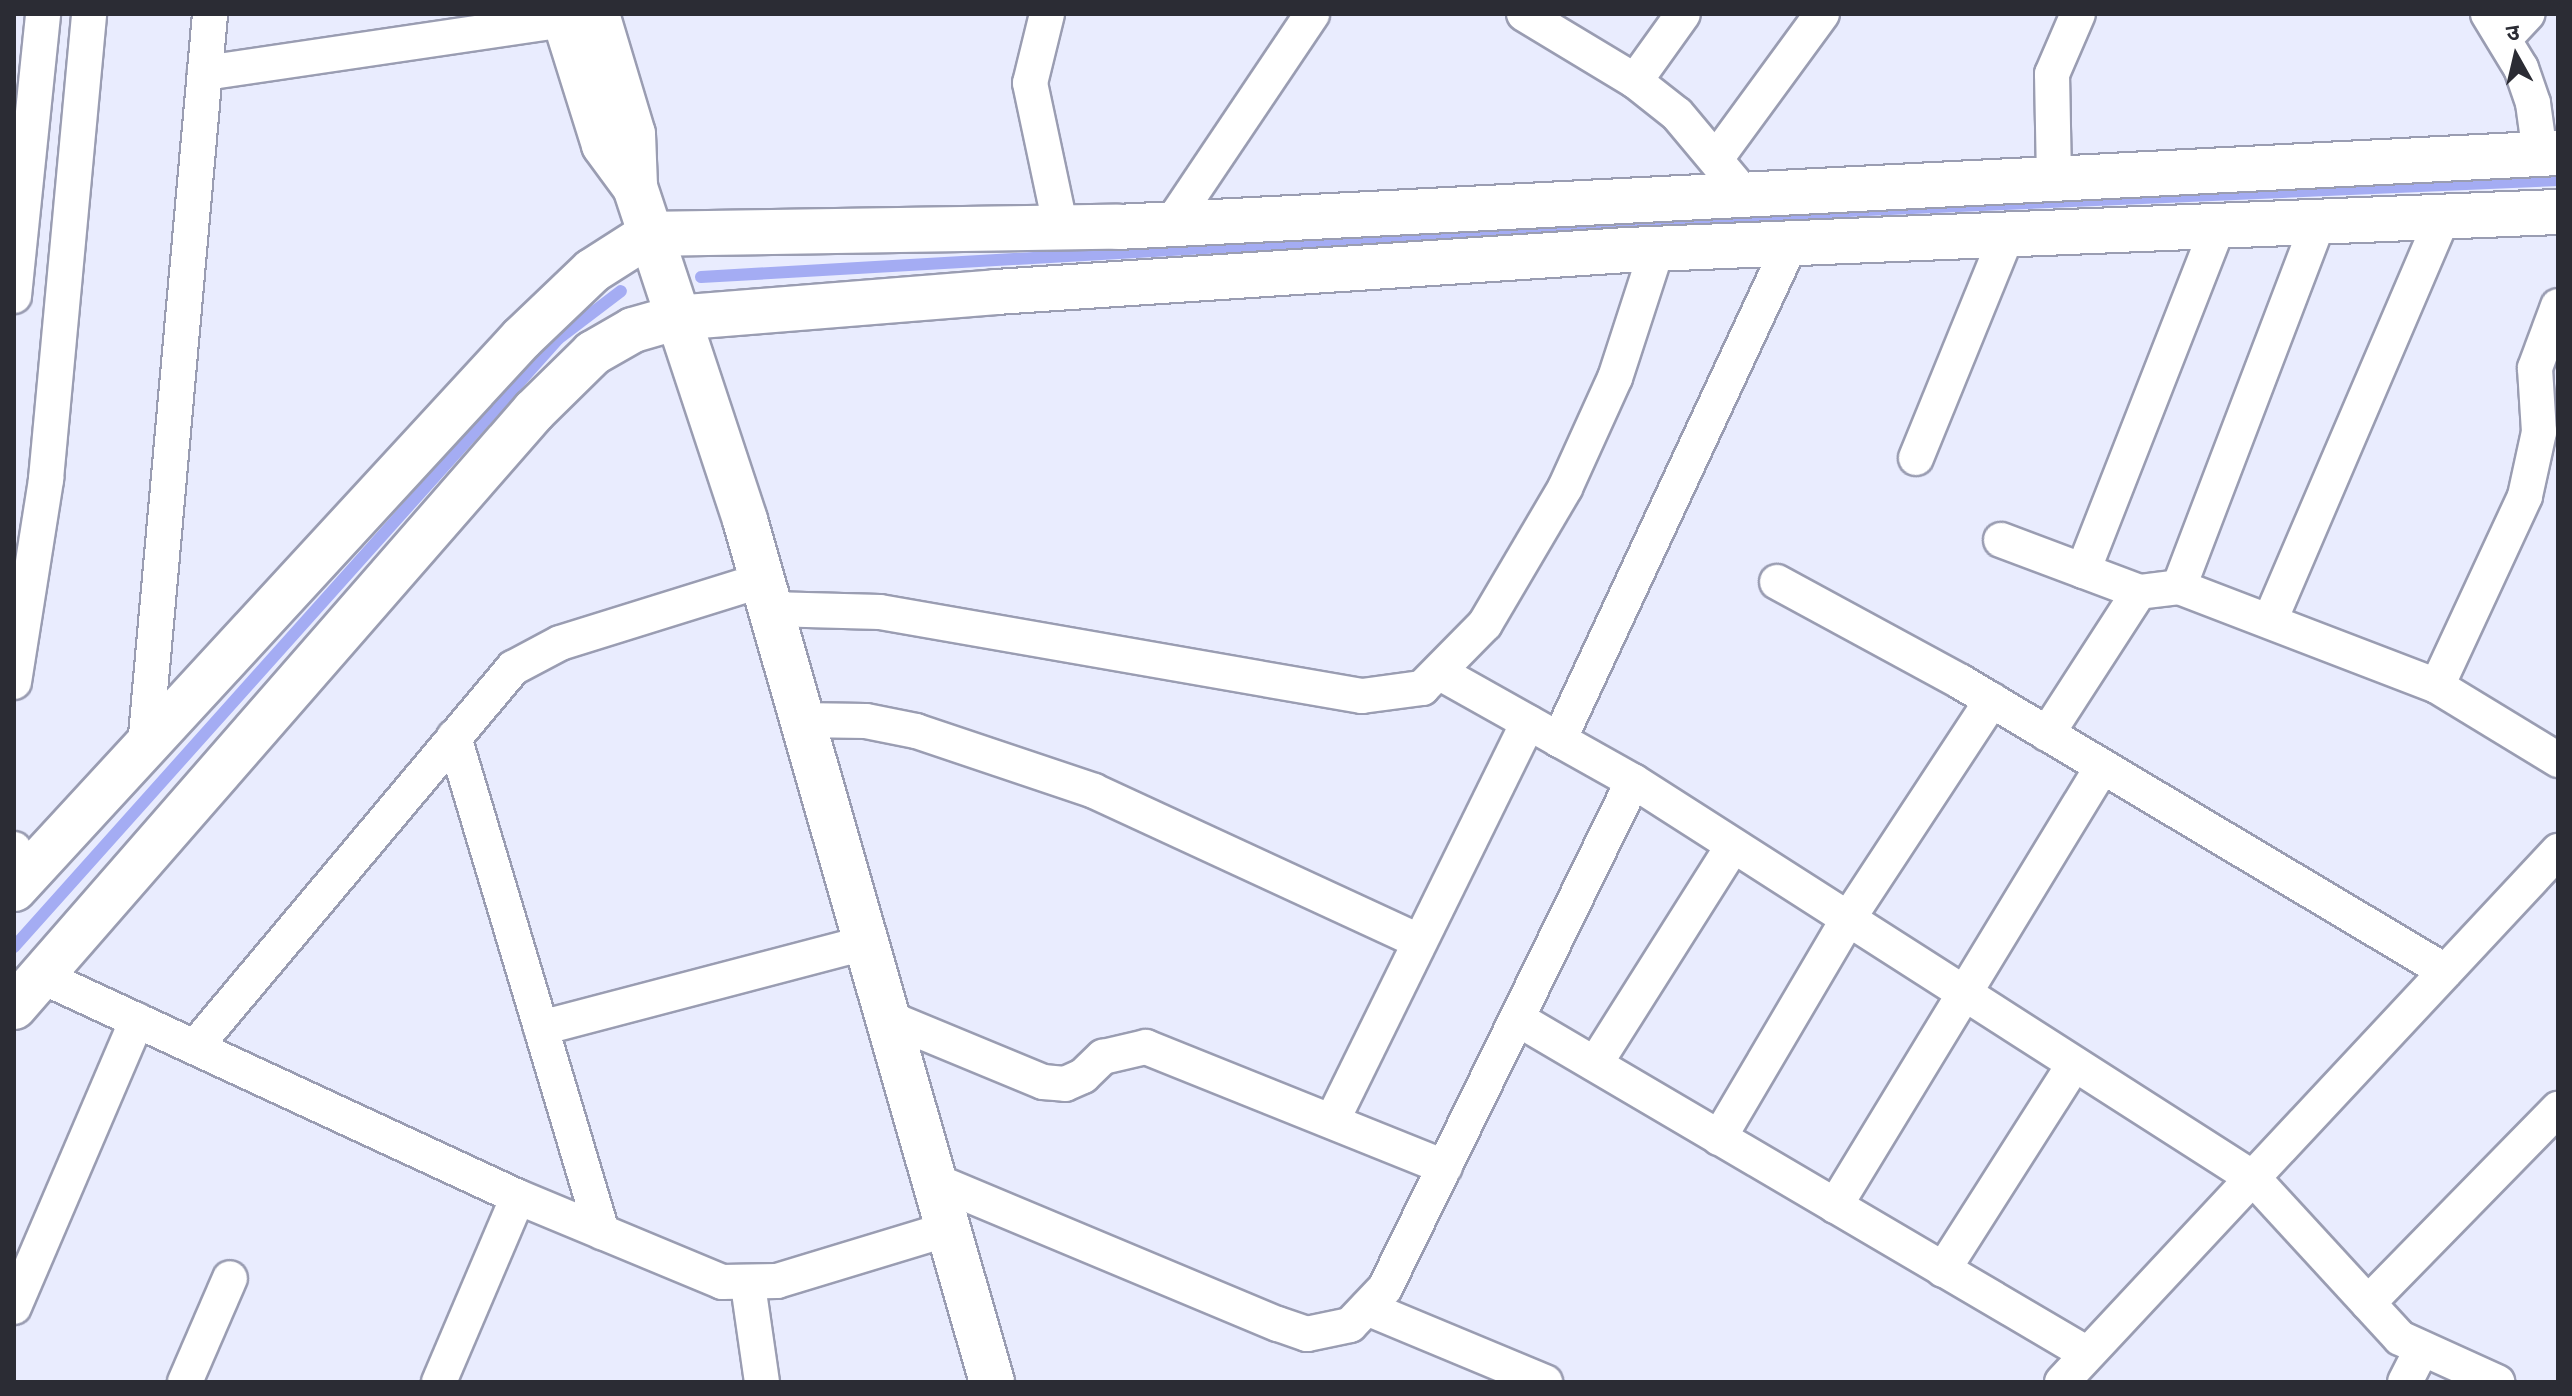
<!DOCTYPE html>
<html>
<head>
<meta charset="utf-8">
<style>
	body { margin:0 }
	#map { position:relative; width:2572px; height:1396px; overflow:hidden; background:#e9ecfe; font-family:Quicksand,"Noto Sans Devanagari",sans-serif }
	div>[style] { position:absolute }
	.stream>* { height:12px; margin:-6px; padding:0 6px; transform-origin:6px; border-radius:6px; background:#a4acf3 }
	.roads { filter:drop-shadow(2px 0 #9a9db2) drop-shadow(-2px 0 #9a9db2) drop-shadow(0 2px #9a9db2) drop-shadow(0 -2px #9a9db2) }
	.minor>* { height:34px; margin:-17px; padding:0 17px; transform-origin:17px; border-radius:17px; background:#fff }
	.tertiary>* { height:44px; margin:-22px; padding:0 22px; transform-origin:22px; border-radius:22px; background:#fff }
	span { translate:-50% -50%; white-space:nowrap; text-align:center; line-height:1.15; -webkit-text-stroke:6px #fff; paint-order:stroke }
	.frame { position:absolute; inset:0; border:16px solid #2b2c34; pointer-events:none }
	.north { position:absolute; left:2476px; top:16px; width:80px; height:80px; -webkit-text-stroke:6px #fff; paint-order:stroke; rotate:352deg; font-size:22px; font-weight:700; line-height:32px; text-align:center; color:#2b2c34 }
	.north::after { content:''; display:block; margin:auto; width:28px; height:36px; background:#2b2c34; clip-path:polygon(50% 0,100% 100%,50% 72%,0 100%) }
</style>
</head>
<body>
<div id="map">
	<div class="stream">
		<div style="left:701px;top:277px;width:1167px;rotate:-3.29deg"></div>
		<div style="left:1866px;top:210px;width:693px;rotate:-2.48deg"></div>
		<div style="left:14px;top:947px;width:816px;rotate:-48.18deg"></div>
		<div style="left:558px;top:339px;width:79px;rotate:-37.3deg"></div>
	</div>
	<div class="roads">
		<div class="minor">
			<div style="left:1047px;top:14px;width:71px;rotate:103.8deg"></div>
			<div style="left:1030px;top:83px;width:149px;rotate:78deg"></div>
			<div style="left:1524px;top:14px;width:130px;rotate:31.1deg"></div>
			<div style="left:1635px;top:81px;width:53px;rotate:38.2deg"></div>
			<div style="left:1677px;top:114px;width:103px;rotate:50.1deg"></div>
			<div style="left:2488px;top:14px;width:63px;rotate:58.6deg"></div>
			<div style="left:2521px;top:68px;width:37px;rotate:71deg"></div>
			<div style="left:2533px;top:103px;width:51px;rotate:82.2deg"></div>
			<div style="left:2505px;top:38px;width:33px;rotate:-47deg"></div>
			<div style="left:205px;top:73px;width:364px;rotate:-8.4deg"></div>
			<div style="left:1635px;top:81px;width:82px;rotate:-54.4deg"></div>
			<div style="left:1718px;top:156px;width:176px;rotate:-53.8deg"></div>
			<div style="left:2054px;top:178px;width:104px;rotate:-91.1deg"></div>
			<div style="left:2052px;top:74px;width:65px;rotate:-66.6deg"></div>
			<div style="left:1171px;top:224px;width:253px;rotate:-56.1deg"></div>
			<div style="left:14px;top:296px;width:283px;rotate:-84.1deg"></div>
			<div style="left:1916px;top:458px;width:243px;rotate:-67.8deg"></div>
			<div style="left:2001px;top:540px;width:147px;rotate:20.6deg"></div>
			<div style="left:2083px;top:571px;width:373px;rotate:-68.6deg"></div>
			<div style="left:1777px;top:582px;width:209px;rotate:28.5deg"></div>
			<div style="left:1961px;top:682px;width:564px;rotate:30.84deg"></div>
			<div style="left:2179px;top:587px;width:393px;rotate:-69.1deg"></div>
			<div style="left:770px;top:609px;width:110px;rotate:1.6deg"></div>
			<div style="left:880px;top:612px;width:489px;rotate:9.9deg"></div>
			<div style="left:1362px;top:696px;width:61px;rotate:-7.6deg"></div>
			<div style="left:1422px;top:688px;width:90px;rotate:-45.5deg"></div>
			<div style="left:1485px;top:624px;width:158px;rotate:-59.5deg"></div>
			<div style="left:1565px;top:488px;width:121px;rotate:-65.6deg"></div>
			<div style="left:1615px;top:378px;width:136px;rotate:-72deg"></div>
			<div style="left:2271px;top:618px;width:437px;rotate:-66.8deg"></div>
			<div style="left:1442px;top:674px;width:219px;rotate:29.3deg"></div>
			<div style="left:1633px;top:781px;width:736px;rotate:32.63deg"></div>
			<div style="left:2253px;top:1178px;width:217px;rotate:47.4deg"></div>
			<div style="left:2400px;top:1338px;width:107px;rotate:24.4deg"></div>
			<div style="left:14px;top:682px;width:206px;rotate:-81deg"></div>
			<div style="left:46px;top:479px;width:467px;rotate:-84.7deg"></div>
			<div style="left:2437px;top:686px;width:209px;rotate:-65.1deg"></div>
			<div style="left:2525px;top:496px;width:66px;rotate:-77.7deg"></div>
			<div style="left:2539px;top:432px;width:64px;rotate:-93.6deg"></div>
			<div style="left:2535px;top:368px;width:66px;rotate:-69.6deg"></div>
			<div style="left:799px;top:720px;width:67px;rotate:0.9deg"></div>
			<div style="left:866px;top:721px;width:51px;rotate:11.3deg"></div>
			<div style="left:916px;top:731px;width:188px;rotate:18.6deg"></div>
			<div style="left:1094px;top:791px;width:357px;rotate:24.8deg"></div>
			<div style="left:2047px;top:734px;width:169px;rotate:-57.1deg"></div>
			<div style="left:2139px;top:592px;width:40px;rotate:-7.1deg"></div>
			<div style="left:2179px;top:587px;width:276px;rotate:21deg"></div>
			<div style="left:2437px;top:686px;width:142px;rotate:31.4deg"></div>
			<div style="left:454px;top:737px;width:517px;rotate:73.35deg"></div>
			<div style="left:1559px;top:740px;width:548px;rotate:-64.98deg"></div>
			<div style="left:145px;top:747px;width:736px;rotate:-84.93deg"></div>
			<div style="left:14px;top:849px;width:29px;rotate:63deg"></div>
			<div style="left:41px;top:976px;width:526px;rotate:24.86deg"></div>
			<div style="left:518px;top:1197px;width:221px;rotate:22.6deg"></div>
			<div style="left:722px;top:1282px;width:55px;rotate:-1deg"></div>
			<div style="left:777px;top:1281px;width:179px;rotate:-16.9deg"></div>
			<div style="left:886px;top:1017px;width:170px;rotate:22.5deg"></div>
			<div style="left:1043px;top:1082px;width:22px;rotate:5deg"></div>
			<div style="left:1065px;top:1084px;width:20px;rotate:-24deg"></div>
			<div style="left:1083px;top:1076px;width:28px;rotate:-44deg"></div>
			<div style="left:1103px;top:1057px;width:44px;rotate:-13.1deg"></div>
			<div style="left:1146px;top:1047px;width:322px;rotate:21.9deg"></div>
			<div style="left:1518px;top:1019px;width:659px;rotate:30.46deg"></div>
			<div style="left:541px;top:1028px;width:334px;rotate:-14.7deg"></div>
			<div style="left:195px;top:1047px;width:495px;rotate:-50deg"></div>
			<div style="left:513px;top:668px;width:53px;rotate:-28deg"></div>
			<div style="left:560px;top:643px;width:212px;rotate:-17.3deg"></div>
			<div style="left:1595px;top:1064px;width:258px;rotate:-57.7deg"></div>
			<div style="left:1332px;top:1121px;width:444px;rotate:-63.8deg"></div>
			<div style="left:1719px;top:1138px;width:254px;rotate:-59.5deg"></div>
			<div style="left:1848px;top:919px;width:262px;rotate:-56.7deg"></div>
			<div style="left:933px;top:1180px;width:374px;rotate:22.7deg"></div>
			<div style="left:1278px;top:1324px;width:31px;rotate:19deg"></div>
			<div style="left:1307px;top:1334px;width:44px;rotate:-11.8deg"></div>
			<div style="left:1350px;top:1325px;width:51px;rotate:-46.6deg"></div>
			<div style="left:1385px;top:1288px;width:564px;rotate:-63.93deg"></div>
			<div style="left:1835px;top:1206px;width:514px;rotate:-58.69deg"></div>
			<div style="left:1943px;top:1270px;width:244px;rotate:-57.5deg"></div>
			<div style="left:748px;top:1285px;width:98px;rotate:81.8deg"></div>
			<div style="left:2368px;top:1303px;width:272px;rotate:-45.6deg"></div>
			<div style="left:14px;top:1307px;width:312px;rotate:-66.8deg"></div>
			<div style="left:1367px;top:1308px;width:193px;rotate:22.6deg"></div>
			<div style="left:185px;top:1382px;width:113px;rotate:-66.6deg"></div>
			<div style="left:439px;top:1382px;width:201px;rotate:-66.9deg"></div>
			<div style="left:2062px;top:1382px;width:727px;rotate:-46.95deg"></div>
			<div style="left:2405px;top:1382px;width:36px;rotate:-63deg"></div>
		</div>
		<div class="tertiary">
			<div style="left:563px;top:14px;width:137px;rotate:72.6deg"></div>
			<div style="left:604px;top:145px;width:52px;rotate:53.6deg"></div>
			<div style="left:597px;top:14px;width:125px;rotate:73.3deg"></div>
			<div style="left:633px;top:134px;width:53px;rotate:87.8deg"></div>
			<div style="left:635px;top:187px;width:351px;rotate:71.7deg"></div>
			<div style="left:745px;top:520px;width:897px;rotate:74.01deg"></div>
			<div style="left:14px;top:889px;width:749px;rotate:-47.33deg"></div>
			<div style="left:522px;top:338px;width:97px;rotate:-43.7deg"></div>
			<div style="left:592px;top:271px;width:69px;rotate:-32.5deg"></div>
			<div style="left:650px;top:234px;width:467px;rotate:-0.9deg"></div>
			<div style="left:1117px;top:227px;width:1443px;rotate:-2.94deg"></div>
			<div style="left:14px;top:1007px;width:791px;rotate:-48.9deg"></div>
			<div style="left:534px;top:411px;width:83px;rotate:-44.5deg"></div>
			<div style="left:593px;top:353px;width:46px;rotate:-29.9deg"></div>
			<div style="left:633px;top:330px;width:44px;rotate:-15.9deg"></div>
			<div style="left:675px;top:318px;width:322px;rotate:-4.6deg"></div>
			<div style="left:996px;top:292px;width:632px;rotate:-3.81deg"></div>
			<div style="left:1627px;top:250px;width:932px;rotate:-2.34deg"></div>
		</div>
	</div>
	<div class="frame"></div>
	<div class="north">उ</div>
</div>
</body>
</html>
